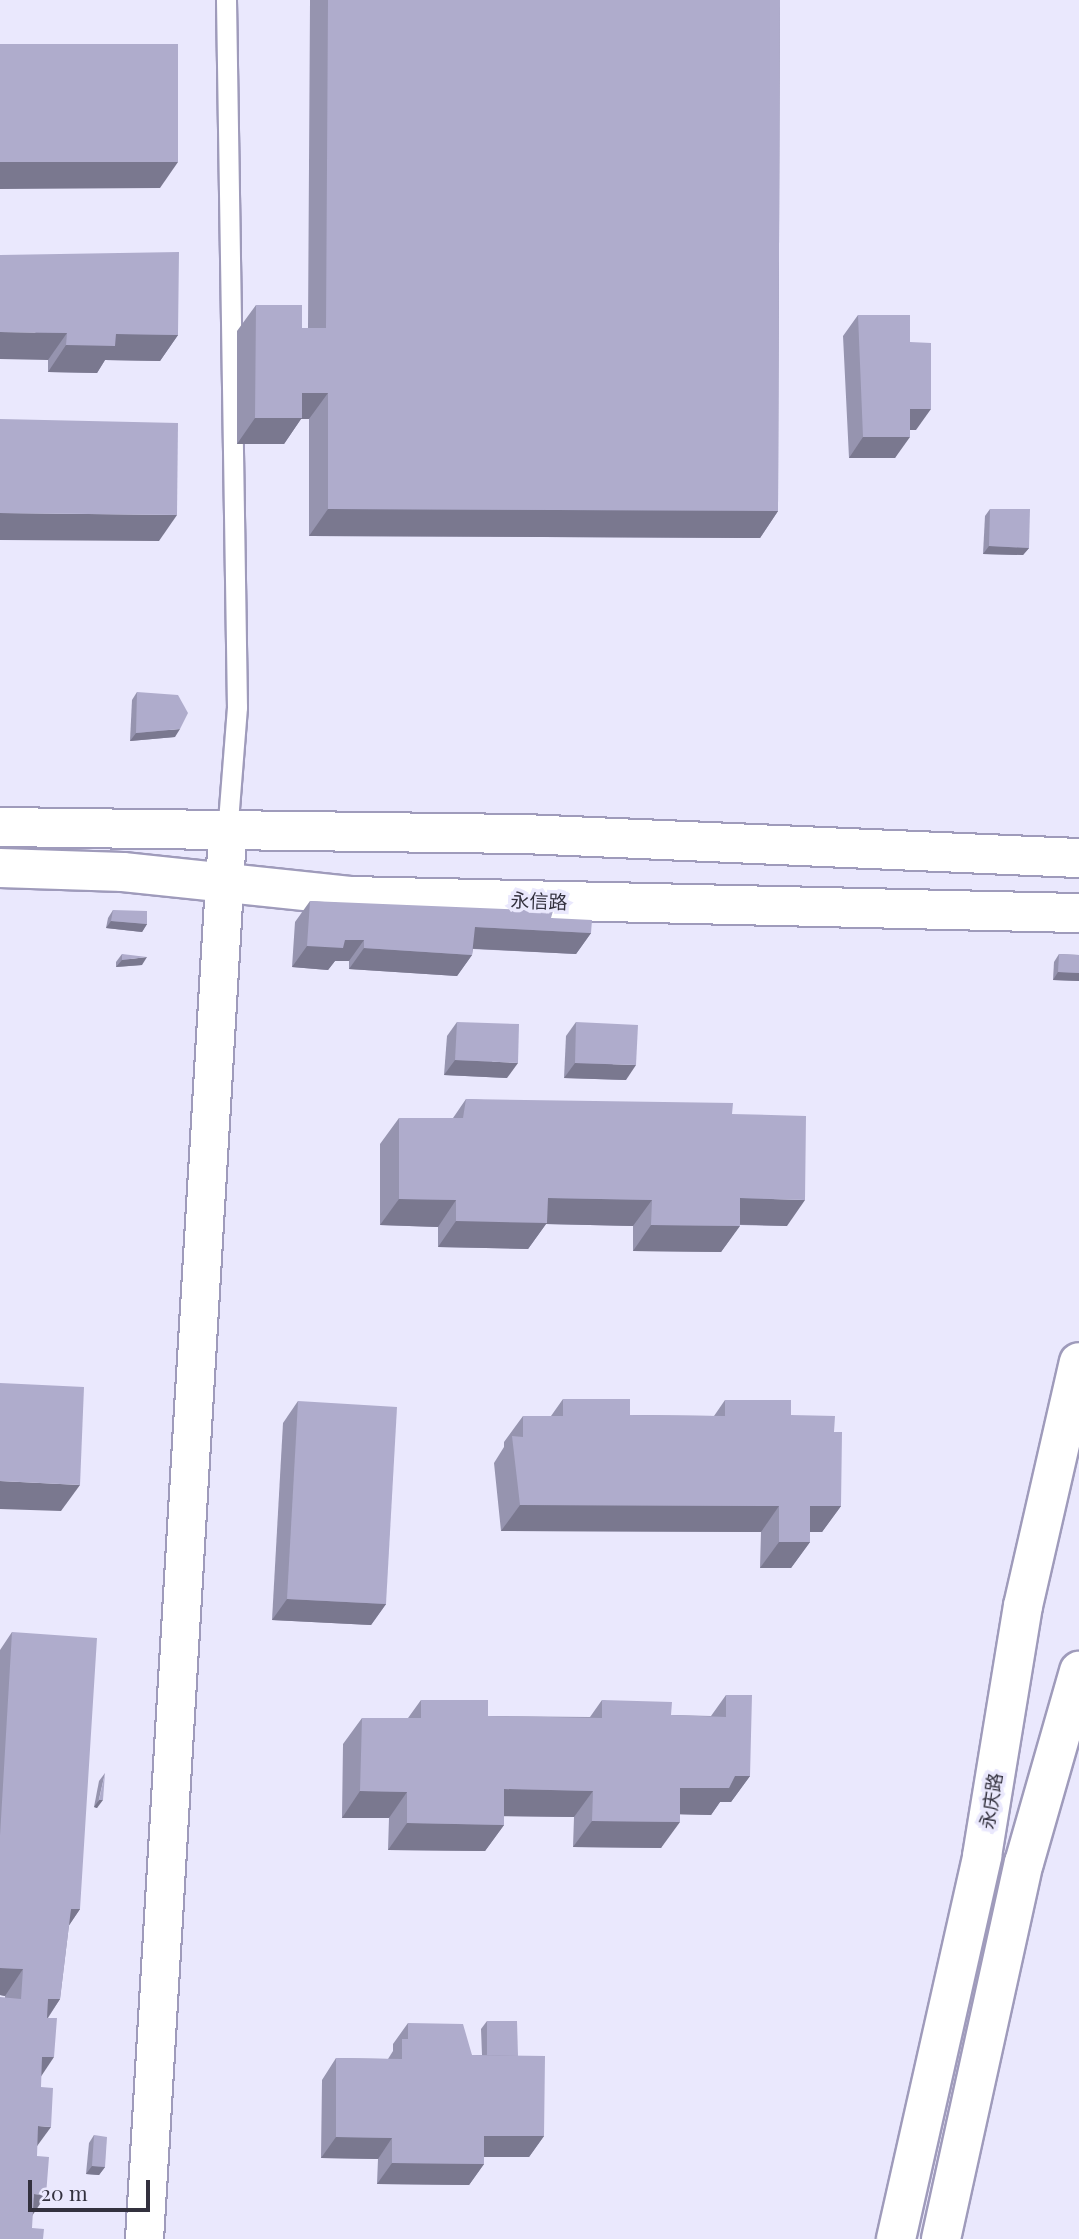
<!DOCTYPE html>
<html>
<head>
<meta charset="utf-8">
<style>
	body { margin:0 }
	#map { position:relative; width:1079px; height:2239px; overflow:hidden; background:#eae8fd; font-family:"Playfair Display","Noto Sans SC",serif }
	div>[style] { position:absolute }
	.roads { filter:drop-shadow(2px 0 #9f9bbb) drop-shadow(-2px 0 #9f9bbb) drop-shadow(0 2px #9f9bbb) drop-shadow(0 -2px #9f9bbb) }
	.service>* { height:19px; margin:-9.5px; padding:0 9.5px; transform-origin:9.5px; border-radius:9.5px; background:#fff }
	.minor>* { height:37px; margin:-18.5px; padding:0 18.5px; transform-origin:18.5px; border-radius:18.5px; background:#fff }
	.tertiary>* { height:38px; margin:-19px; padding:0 19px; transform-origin:19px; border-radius:19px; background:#fff }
	.wall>* { inset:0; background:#9694af }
	.shaded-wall>* { inset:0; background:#7a788f }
	.building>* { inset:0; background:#afaccc }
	span { translate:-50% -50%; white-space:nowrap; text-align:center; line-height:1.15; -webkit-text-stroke:7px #eae8fd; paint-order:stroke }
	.street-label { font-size:19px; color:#33313e }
	.scale { position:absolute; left:28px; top:2180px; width:122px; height:32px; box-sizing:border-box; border:4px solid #33313e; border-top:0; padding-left:9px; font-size:21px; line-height:24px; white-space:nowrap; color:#33313e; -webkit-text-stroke:5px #eae8fd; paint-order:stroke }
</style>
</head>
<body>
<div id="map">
	<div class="roads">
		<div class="service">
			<div style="left:226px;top:0;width:707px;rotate:89.11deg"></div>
			<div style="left:237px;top:707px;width:126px;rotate:94.5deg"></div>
		</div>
		<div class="minor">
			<div style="left:144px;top:2239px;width:1408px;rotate:-86.62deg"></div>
		</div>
		<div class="tertiary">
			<div style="left:0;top:827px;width:524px;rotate:0.77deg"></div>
			<div style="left:524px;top:834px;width:556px;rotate:2.48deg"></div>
			<div style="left:0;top:868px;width:123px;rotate:1.9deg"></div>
			<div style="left:123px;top:872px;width:228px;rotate:6deg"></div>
			<div style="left:350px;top:896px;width:729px;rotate:1.34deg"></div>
			<div style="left:896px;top:2239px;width:393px;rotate:-77.3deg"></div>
			<div style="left:982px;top:1856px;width:253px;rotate:-80.7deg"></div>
			<div style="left:1023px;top:1606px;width:250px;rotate:-77.1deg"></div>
			<div style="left:941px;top:2239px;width:385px;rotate:-77.6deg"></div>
			<div style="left:1024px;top:1863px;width:200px;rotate:-74deg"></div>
		</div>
	</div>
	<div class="wall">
		<div style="clip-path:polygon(310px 0,780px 0,778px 511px,760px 538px,309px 536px,309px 419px,301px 419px,284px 444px,237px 444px,237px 331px,256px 305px,302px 328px,308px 328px)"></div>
		<div style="clip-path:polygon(0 255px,178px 335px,160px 361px,105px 360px,97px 373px,48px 372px,48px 360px)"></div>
		<div style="clip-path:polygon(858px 315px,910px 342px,916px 430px,910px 430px,895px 458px,849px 458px,843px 336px)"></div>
		<div style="clip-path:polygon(990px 509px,1029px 548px,1023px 555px,983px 554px,985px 516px)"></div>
		<div style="clip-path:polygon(137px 692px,175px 737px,130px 741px,132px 700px)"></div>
		<div style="clip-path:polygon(310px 901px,551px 918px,591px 933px,576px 954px,473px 949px,472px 955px,457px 976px,349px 969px,349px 961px,335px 961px,328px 970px,292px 967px,295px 922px)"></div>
		<div style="clip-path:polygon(113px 910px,147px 924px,142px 932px,106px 928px,108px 918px)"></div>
		<div style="clip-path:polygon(122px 954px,142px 965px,116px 967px,116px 962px)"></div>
		<div style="clip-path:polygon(1059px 954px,1079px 955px,1079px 981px,1053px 980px,1054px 962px)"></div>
		<div style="clip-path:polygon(457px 1022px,507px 1078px,444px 1075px,447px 1036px)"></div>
		<div style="clip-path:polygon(576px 1022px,626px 1080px,564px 1078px,566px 1036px)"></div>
		<div style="clip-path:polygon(466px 1099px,732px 1114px,787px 1226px,740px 1225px,721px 1252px,633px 1251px,633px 1226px,546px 1224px,528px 1249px,438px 1247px,438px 1227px,380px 1225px,380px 1144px,399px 1118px,453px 1118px)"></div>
		<div style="clip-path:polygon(563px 1399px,630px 1415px,714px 1416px,725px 1400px,791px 1415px,834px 1432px,841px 1506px,822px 1532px,810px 1532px,810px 1542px,791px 1568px,760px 1568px,761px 1532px,501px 1531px,494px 1463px,504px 1447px,504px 1442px,523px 1416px,551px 1416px)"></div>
		<div style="clip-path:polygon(298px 1401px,386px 1604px,371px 1625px,272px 1620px,283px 1423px)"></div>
		<div style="clip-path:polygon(12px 1632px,80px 1909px,69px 1925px,60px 1999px,48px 2018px,41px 2076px,37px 2146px,0 2239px,5px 1996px,0 1995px,0 1650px)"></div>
		<div style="clip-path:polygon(726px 1695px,750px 1776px,731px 1802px,720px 1802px,711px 1815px,680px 1814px,661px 1848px,573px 1847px,574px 1817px,504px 1816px,504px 1825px,485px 1851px,388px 1850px,389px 1818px,342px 1818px,343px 1744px,362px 1718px,408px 1718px,421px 1700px,488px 1716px,590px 1717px,602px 1700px,671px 1715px,711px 1716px)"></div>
		<div style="clip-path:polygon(105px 1773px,97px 1808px,94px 1807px,99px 1781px)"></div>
		<div style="clip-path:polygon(487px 2021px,518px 2056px,544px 2136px,529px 2157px,484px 2157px,484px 2164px,469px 2185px,377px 2184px,378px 2159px,321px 2158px,322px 2080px,336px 2058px,388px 2059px,393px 2051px,393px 2044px,408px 2023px,472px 2055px,482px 2055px,481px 2029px)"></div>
		<div style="clip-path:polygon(94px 2135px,105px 2167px,99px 2175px,86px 2174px,89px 2143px)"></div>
	</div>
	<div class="shaded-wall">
		<div style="clip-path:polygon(0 162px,178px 162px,160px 188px,0 189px)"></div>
		<div style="clip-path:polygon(0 332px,67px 333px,48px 360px,0 359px)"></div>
		<div style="clip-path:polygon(116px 334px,178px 335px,160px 361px,105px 360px,97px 373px,48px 372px,66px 345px)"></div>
		<div style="clip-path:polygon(302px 393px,328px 393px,309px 419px,301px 419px,284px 444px,237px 444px,255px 418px)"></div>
		<div style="clip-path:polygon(910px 409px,931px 409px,916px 430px,895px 430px)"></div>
		<div style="clip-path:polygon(863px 437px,910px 437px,895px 458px,849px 458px)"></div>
		<div style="clip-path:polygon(328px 509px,778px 511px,760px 538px,309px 536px)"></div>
		<div style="clip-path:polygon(0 513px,177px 515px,159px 541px,0 540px)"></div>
		<div style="clip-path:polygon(989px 546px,1029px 548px,1023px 555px,983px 554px)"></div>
		<div style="clip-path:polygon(180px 729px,175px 737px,130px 741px,136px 733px)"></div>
		<div style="clip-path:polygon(111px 921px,147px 924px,142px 932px,106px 928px)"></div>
		<div style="clip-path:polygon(475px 927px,591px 933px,576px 954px,460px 948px)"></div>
		<div style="clip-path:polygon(345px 940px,364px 940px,349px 961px,335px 961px,328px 970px,292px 967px,307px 946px)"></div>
		<div style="clip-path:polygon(364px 948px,472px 955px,457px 976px,349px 969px)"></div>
		<div style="clip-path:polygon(147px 957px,142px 965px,116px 967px,122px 960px)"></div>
		<div style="clip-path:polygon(1058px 972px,1079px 973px,1079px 981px,1053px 980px)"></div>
		<div style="clip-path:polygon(455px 1060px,518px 1063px,507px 1078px,444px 1075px)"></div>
		<div style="clip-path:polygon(575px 1063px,636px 1065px,626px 1080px,564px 1078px)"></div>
		<div style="clip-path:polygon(548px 1198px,652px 1200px,633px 1226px,546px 1224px,528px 1249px,438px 1247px,456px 1221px)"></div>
		<div style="clip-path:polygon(740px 1198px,805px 1200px,787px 1226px,722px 1224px)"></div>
		<div style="clip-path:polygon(399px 1199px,456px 1200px,438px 1227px,380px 1225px)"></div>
		<div style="clip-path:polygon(651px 1225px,740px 1226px,721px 1252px,633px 1251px)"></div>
		<div style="clip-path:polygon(0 1481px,80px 1485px,61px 1511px,0 1509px)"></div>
		<div style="clip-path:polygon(520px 1505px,779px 1506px,761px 1532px,501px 1531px)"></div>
		<div style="clip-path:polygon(810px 1506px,841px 1506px,822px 1532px,791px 1532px)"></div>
		<div style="clip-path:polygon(779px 1542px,810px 1542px,791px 1568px,760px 1568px)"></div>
		<div style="clip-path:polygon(287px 1599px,386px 1604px,371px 1625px,272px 1620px)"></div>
		<div style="clip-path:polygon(735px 1776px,750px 1776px,731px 1802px,720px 1802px,711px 1815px,662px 1814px,680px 1788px)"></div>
		<div style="clip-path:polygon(504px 1789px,593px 1791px,574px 1817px,486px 1816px)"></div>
		<div style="clip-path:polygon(360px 1791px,407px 1792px,389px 1818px,342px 1818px)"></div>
		<div style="clip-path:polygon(99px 1800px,103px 1800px,97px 1808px,94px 1807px)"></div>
		<div style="clip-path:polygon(592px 1821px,680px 1822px,661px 1848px,573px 1847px)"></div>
		<div style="clip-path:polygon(407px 1823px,504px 1825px,485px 1851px,388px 1850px)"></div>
		<div style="clip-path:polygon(71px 1909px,80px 1909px,62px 1936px)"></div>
		<div style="clip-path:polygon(0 1968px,23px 1969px,5px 1996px,0 1995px)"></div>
		<div style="clip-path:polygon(48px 1999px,60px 1999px,42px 2026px)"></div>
		<div style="clip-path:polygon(42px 2057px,54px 2057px,36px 2084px)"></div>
		<div style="clip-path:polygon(38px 2126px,51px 2127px,32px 2153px)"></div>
		<div style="clip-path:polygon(484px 2136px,544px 2136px,529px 2157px,469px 2157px)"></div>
		<div style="clip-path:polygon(336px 2137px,392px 2138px,378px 2159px,321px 2158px)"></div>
		<div style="clip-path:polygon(392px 2163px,484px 2164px,469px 2185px,377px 2184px)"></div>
		<div style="clip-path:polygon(92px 2166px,105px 2167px,99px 2175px,86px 2174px)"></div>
		<div style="clip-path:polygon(34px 2194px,46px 2195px,28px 2222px)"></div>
	</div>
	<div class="building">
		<div style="clip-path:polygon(328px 0,780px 0,778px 511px,328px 509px,328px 393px,302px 393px,302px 418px,255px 418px,256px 305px,302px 305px,302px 328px,326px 328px)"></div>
		<div style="clip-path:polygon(0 44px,178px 44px,178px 162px,0 162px)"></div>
		<div style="clip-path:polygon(179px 252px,178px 335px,116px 334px,115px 346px,66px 345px,67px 333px,0 332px,0 255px)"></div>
		<div style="clip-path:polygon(858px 315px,910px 315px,910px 342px,931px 343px,931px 409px,910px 409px,910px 437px,863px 437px)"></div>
		<div style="clip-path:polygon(0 419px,178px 423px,177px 515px,0 513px)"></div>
		<div style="clip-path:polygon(990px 509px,1030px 509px,1029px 548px,989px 546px)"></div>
		<div style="clip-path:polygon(137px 692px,178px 695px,188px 713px,180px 729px,136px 733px)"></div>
		<div style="clip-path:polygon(310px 901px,553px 911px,551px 918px,592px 920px,591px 933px,475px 927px,472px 955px,364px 948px,364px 940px,345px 940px,343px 948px,307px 946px)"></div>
		<div style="clip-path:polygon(113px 910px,147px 911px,147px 924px,111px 921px)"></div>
		<div style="clip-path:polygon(122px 954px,147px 957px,122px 960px)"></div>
		<div style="clip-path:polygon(1059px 954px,1079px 955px,1079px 973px,1058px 972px)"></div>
		<div style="clip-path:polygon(457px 1022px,519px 1024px,518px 1063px,455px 1060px)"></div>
		<div style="clip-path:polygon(576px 1022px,638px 1025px,636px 1065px,575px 1063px)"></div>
		<div style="clip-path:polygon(466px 1099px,733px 1103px,732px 1114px,806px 1116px,805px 1200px,740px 1198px,740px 1226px,651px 1225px,652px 1200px,548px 1198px,547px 1223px,456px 1221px,456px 1200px,399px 1199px,399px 1118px,463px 1118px)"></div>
		<div style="clip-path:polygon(0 1383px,84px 1387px,80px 1485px,0 1481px)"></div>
		<div style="clip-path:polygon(563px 1399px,630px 1399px,630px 1415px,725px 1416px,725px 1400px,791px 1400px,791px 1415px,835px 1416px,834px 1432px,842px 1432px,841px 1506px,810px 1506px,810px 1542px,779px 1542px,779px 1506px,520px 1505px,512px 1436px,523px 1437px,523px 1416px,563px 1416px)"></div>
		<div style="clip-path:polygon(298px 1401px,397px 1407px,386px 1604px,287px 1599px)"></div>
		<div style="clip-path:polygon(12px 1632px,97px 1638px,80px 1909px,71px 1909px,60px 1999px,48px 1999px,47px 2018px,57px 2018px,54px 2057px,42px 2057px,41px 2087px,53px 2088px,51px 2127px,38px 2126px,37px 2156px,49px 2157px,46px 2195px,34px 2194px,32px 2228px,44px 2229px,43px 2239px,0 2239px,0 1997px,21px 1999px,23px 1969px,0 1968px,0 1836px)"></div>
		<div style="clip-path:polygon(726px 1695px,752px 1695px,750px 1776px,735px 1776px,729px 1788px,680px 1788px,680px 1822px,592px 1821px,593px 1791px,504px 1789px,504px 1825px,407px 1823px,407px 1792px,360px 1791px,362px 1718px,421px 1718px,421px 1700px,488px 1700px,488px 1716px,602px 1718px,602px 1700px,672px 1702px,671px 1715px,726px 1717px)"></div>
		<div style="clip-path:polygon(105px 1773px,103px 1800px,99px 1800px)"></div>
		<div style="clip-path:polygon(487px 2021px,517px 2021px,518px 2056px,487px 2055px)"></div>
		<div style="clip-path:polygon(408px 2023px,463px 2024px,472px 2055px,545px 2056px,544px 2136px,484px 2136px,484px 2164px,392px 2163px,392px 2138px,336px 2137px,336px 2058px,402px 2059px,402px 2039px,408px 2039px)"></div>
		<div style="clip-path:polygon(94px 2135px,107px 2137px,105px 2167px,92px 2166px)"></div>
	</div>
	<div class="street-label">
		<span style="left:539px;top:901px;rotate:2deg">永信路</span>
		<span style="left:991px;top:1801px;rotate:-81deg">永庆路</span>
	</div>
	<div class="scale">20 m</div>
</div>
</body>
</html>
